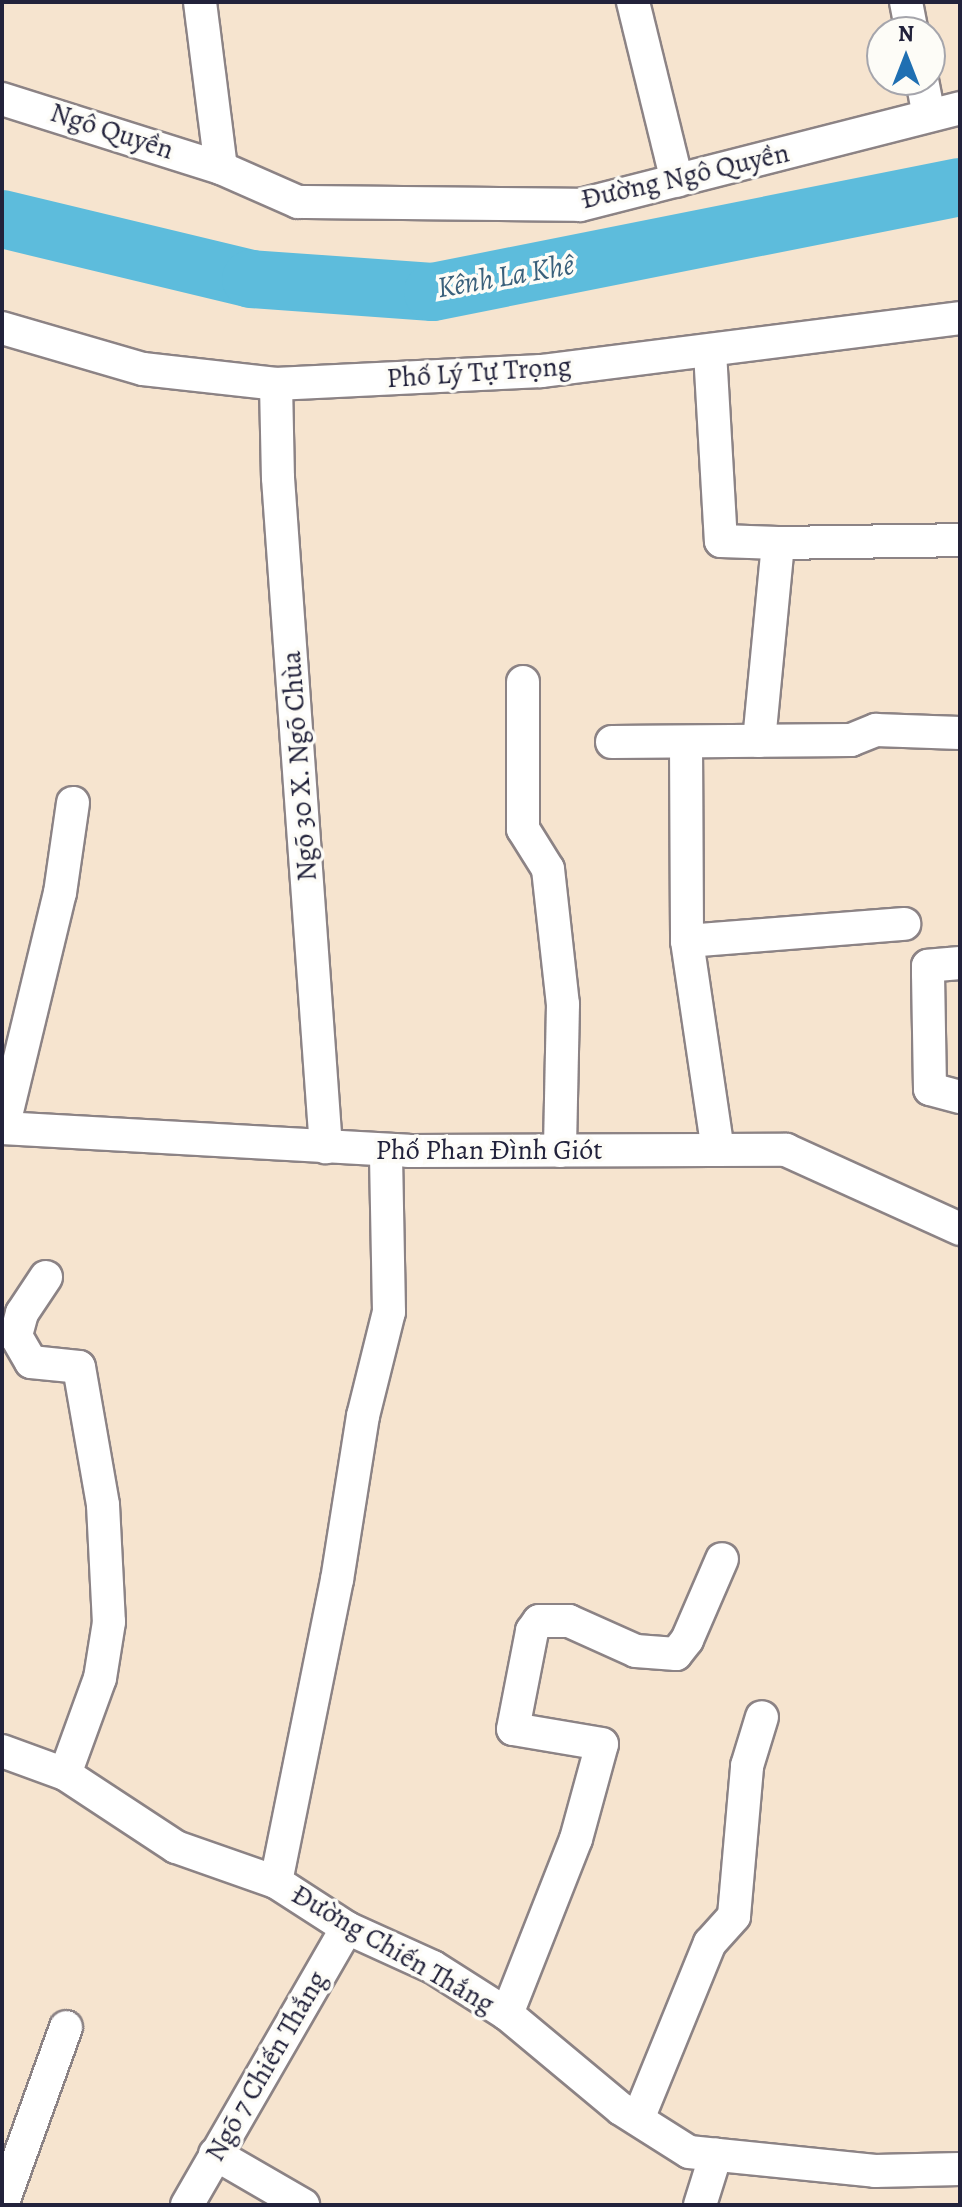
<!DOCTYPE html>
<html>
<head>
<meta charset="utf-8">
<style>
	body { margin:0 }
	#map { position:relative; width:962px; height:2207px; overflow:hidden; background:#f6e4cf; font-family:Alegreya,serif }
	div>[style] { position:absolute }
	.river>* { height:58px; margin:-29px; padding:0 29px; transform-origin:29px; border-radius:29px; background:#5dbcdc }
	.roads { filter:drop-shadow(2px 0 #8c8385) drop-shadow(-2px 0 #8c8385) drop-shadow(0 2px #8c8385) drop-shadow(0 -2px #8c8385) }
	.minor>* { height:32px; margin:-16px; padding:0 16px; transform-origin:16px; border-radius:16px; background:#fff }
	span { translate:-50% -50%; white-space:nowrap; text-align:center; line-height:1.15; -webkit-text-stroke:7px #fdfcf7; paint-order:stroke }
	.street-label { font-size:28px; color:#22223b }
	.water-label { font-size:30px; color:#3a607b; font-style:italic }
	.frame { position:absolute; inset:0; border:4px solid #22223b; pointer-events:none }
	.north { position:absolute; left:866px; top:16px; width:80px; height:80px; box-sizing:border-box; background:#fdfcf7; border:2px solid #a5a5ac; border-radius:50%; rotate:0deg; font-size:22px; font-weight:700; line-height:32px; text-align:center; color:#22223b }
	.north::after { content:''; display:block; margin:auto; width:28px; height:36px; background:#1f6fb2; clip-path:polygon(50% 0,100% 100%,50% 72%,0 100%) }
</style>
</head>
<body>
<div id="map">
	<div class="river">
		<div style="left:2px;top:219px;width:256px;rotate:13.5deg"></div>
		<div style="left:251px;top:279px;width:182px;rotate:4.1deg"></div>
		<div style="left:433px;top:292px;width:537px;rotate:-11.27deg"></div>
	</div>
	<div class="roads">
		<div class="minor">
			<div style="left:200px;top:2px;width:167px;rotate:82.8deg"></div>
			<div style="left:633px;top:2px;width:184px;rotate:76.2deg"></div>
			<div style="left:906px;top:2px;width:31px;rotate:79deg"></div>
			<div style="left:922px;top:80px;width:36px;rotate:79deg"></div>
			<div style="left:2px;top:99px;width:230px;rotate:17.5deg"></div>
			<div style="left:221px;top:168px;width:84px;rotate:23.8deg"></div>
			<div style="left:298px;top:202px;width:282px;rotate:0.6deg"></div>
			<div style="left:580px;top:205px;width:392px;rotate:-14.3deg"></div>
			<div style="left:2px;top:328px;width:147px;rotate:16.2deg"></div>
			<div style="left:143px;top:369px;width:134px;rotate:6.4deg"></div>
			<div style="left:276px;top:384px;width:265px;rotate:-2.8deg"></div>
			<div style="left:541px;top:371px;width:422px;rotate:-7.2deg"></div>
			<div style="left:710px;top:352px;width:189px;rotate:86.7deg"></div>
			<div style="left:721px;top:541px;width:57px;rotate:2deg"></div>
			<div style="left:276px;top:384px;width:94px;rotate:88.8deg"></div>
			<div style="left:278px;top:478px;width:671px;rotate:85.9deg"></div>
			<div style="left:523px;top:682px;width:147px;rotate:90deg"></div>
			<div style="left:523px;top:829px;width:47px;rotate:58deg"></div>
			<div style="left:548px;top:869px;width:136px;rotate:83.7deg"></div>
			<div style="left:563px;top:1004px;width:147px;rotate:91.2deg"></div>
			<div style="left:759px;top:741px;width:199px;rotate:-84.5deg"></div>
			<div style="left:778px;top:543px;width:182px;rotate:-0.9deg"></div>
			<div style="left:612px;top:742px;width:239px;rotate:-0.5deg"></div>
			<div style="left:851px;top:740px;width:27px;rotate:-22deg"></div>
			<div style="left:876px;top:730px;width:84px;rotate:2deg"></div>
			<div style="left:686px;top:744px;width:197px;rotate:89.7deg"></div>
			<div style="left:687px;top:941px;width:211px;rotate:81.6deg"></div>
			<div style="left:687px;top:941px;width:218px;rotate:-4.5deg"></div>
			<div style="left:960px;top:963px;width:32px;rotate:175deg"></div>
			<div style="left:928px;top:966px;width:8px;rotate:90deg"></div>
			<div style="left:928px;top:974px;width:115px;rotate:89deg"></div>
			<div style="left:930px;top:1089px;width:31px;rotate:15deg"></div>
			<div style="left:2px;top:1128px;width:407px;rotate:3.2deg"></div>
			<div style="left:408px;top:1151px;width:378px;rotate:-0.2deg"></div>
			<div style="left:786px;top:1150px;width:191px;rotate:24.4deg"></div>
			<div style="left:3px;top:1128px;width:242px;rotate:-76.4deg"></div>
			<div style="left:60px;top:893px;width:91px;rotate:-81.8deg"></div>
			<div style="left:46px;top:1277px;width:43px;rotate:123.7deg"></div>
			<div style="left:22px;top:1313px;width:24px;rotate:105deg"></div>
			<div style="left:16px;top:1336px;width:30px;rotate:60deg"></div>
			<div style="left:31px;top:1362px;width:48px;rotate:5.9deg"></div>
			<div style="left:79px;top:1367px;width:140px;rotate:80.1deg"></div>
			<div style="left:103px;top:1505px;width:117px;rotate:87.1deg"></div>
			<div style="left:109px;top:1622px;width:57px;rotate:99.1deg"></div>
			<div style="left:100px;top:1678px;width:102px;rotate:110deg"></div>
			<div style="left:2px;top:1751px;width:67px;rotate:20.1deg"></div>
			<div style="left:65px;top:1774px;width:133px;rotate:33.3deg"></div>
			<div style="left:176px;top:1847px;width:106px;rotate:19.3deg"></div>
			<div style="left:276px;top:1882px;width:85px;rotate:32.9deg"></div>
			<div style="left:347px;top:1928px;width:94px;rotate:24.4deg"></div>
			<div style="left:433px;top:1967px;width:88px;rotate:32.4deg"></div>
			<div style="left:507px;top:2014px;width:148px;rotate:39.8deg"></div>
			<div style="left:621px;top:2109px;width:80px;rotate:32.3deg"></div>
			<div style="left:689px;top:2152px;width:187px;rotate:5.8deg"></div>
			<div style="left:875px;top:2171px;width:85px;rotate:-1.3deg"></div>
			<div style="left:276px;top:1882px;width:308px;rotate:-78.6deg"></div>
			<div style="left:337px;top:1580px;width:166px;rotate:-81deg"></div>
			<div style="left:363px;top:1416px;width:107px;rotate:-76deg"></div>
			<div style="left:389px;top:1312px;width:162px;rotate:-91.1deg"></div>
			<div style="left:507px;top:2014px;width:188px;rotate:-68.5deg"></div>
			<div style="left:576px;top:1839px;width:98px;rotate:-74.7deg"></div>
			<div style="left:602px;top:1744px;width:90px;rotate:-170.4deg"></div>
			<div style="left:513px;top:1729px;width:100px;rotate:-79deg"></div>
			<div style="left:532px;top:1631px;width:12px;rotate:-55deg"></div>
			<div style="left:539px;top:1621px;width:30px"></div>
			<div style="left:569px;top:1621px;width:73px;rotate:24.1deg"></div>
			<div style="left:636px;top:1651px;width:40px;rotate:4.3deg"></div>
			<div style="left:676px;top:1654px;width:18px;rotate:-52deg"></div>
			<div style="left:687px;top:1640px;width:88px;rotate:-66.6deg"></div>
			<div style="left:638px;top:2119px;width:190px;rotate:-67.8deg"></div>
			<div style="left:710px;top:1943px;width:36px;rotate:-48deg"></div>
			<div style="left:734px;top:1916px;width:151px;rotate:-85deg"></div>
			<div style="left:747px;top:1766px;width:51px;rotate:-73deg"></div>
			<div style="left:215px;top:2154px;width:102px;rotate:30.1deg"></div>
			<div style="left:2px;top:2205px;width:189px;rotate:-70.2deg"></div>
			<div style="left:187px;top:2205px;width:320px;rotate:-60deg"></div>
			<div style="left:700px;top:2205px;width:53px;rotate:-72.6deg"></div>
		</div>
	</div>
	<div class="street-label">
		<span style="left:112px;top:131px;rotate:18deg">Ngô Quyền</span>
		<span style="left:685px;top:176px;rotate:-13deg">Đường Ngô Quyền</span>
		<span style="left:479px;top:372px;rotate:-4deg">Phố Lý Tự Trọng</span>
		<span style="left:299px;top:766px;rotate:-94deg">Ngõ 30 X. Ngõ Chùa</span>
		<span style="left:489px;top:1150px">Phố Phan Đình Giót</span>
		<span style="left:393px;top:1949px;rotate:30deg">Đường Chiến Thắng</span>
		<span style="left:266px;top:2066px;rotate:-60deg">Ngõ 7 Chiến Thắng</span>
	</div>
	<div class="water-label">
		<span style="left:505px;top:276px;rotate:-10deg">Kênh La Khê</span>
	</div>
	<div class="frame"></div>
	<div class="north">N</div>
</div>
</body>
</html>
